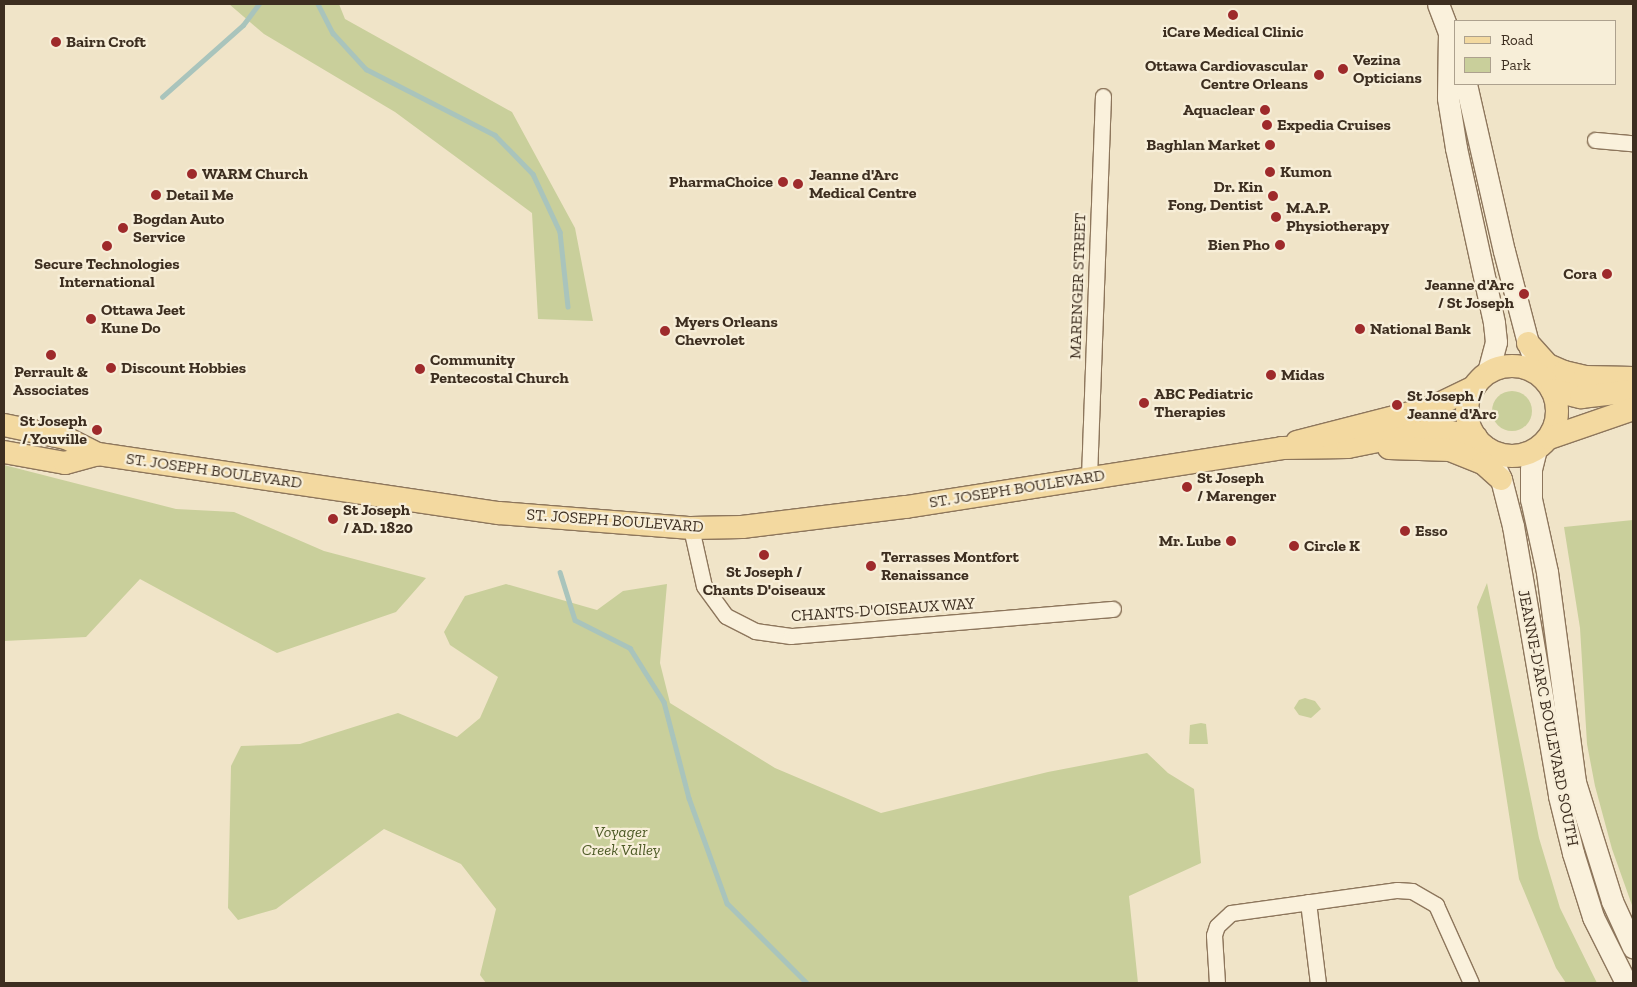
<!DOCTYPE html>
<html>
<head>
<meta charset="utf-8">
<style>
	body { margin:0 }
	#map { position:relative; width:1637px; height:987px; overflow:hidden; background:#f0e4c8; font-family:"Zilla Slab",serif }
	div>[style] { position:absolute }
	.green>* { inset:0; background:#c9cf9b }
	.round { border-radius:50% }
	.stream>* { height:4.5px; margin:-2.25px; padding:0 2.25px; transform-origin:2.25px; border-radius:2.25px; background:#a9c4bc }
	.roads { filter:drop-shadow(1px 0 #8d765c) drop-shadow(-1px 0 #8d765c) drop-shadow(0 1px #8d765c) drop-shadow(0 -1px #8d765c) }
	.minor>* { height:15px; margin:-7.5px; padding:0 7.5px; transform-origin:7.5px; border-radius:7.5px; background:#faf1dc }
	.secondary>* { height:21px; margin:-10.5px; padding:0 10.5px; transform-origin:10.5px; border-radius:10.5px; background:#faf1dc }
	.primary>* { height:22px; margin:-11px; padding:0 11px; transform-origin:11px; border-radius:11px; background:#f3d9a0 }
	.primary>.ring { margin:-11px; padding:0; box-sizing:content-box; background:none; border:22px solid #f3d9a0; border-radius:50% }
	.dots>* { width:14px; height:14px; translate:-50% -50%; box-sizing:border-box; border:2px solid #f7eed8; border-radius:50% }
	span { translate:-50% -50%; white-space:nowrap; text-align:center; line-height:1.15; -webkit-text-stroke:4.5px #f7eed8; paint-order:stroke }
	.poi-label { font-size:16px; color:#3d2e20; font-weight:700 }
	.left { translate:0 -50%; text-align:left }
	.right { translate:-100% -50%; text-align:right }
	.street-label { font-size:16px; color:#3d2e20 }
	.park-label { font-size:16px; color:#4d5a26; font-style:italic }
	.frame { position:absolute; inset:0; border:5px solid #3d2e20; pointer-events:none }
	.legend { position:absolute; left:1454px; top:20px; width:162px; height:65px; box-sizing:border-box; background:#f7eed8; border:1px solid #ada18e; margin:0; padding:6px 9px; list-style:none; font-size:15px; color:#3d2e20 }
	.legend li { display:flex; align-items:center; gap:10px; height:25px }
	.legend b { width:25px; border:1px solid #ada18e }
</style>
</head>
<body>
<div id="map">
	<div class="green">
		<div style="clip-path:polygon(229px 4px,339px 4px,345px 19px,512px 112px,575px 228px,593px 321px,538px 319px,532px 213px,395px 112px,264px 34px)"></div>
		<div class="round" style="left:1492px;top:391px;width:40px;height:40px"></div>
		<div style="clip-path:polygon(4px 465px,176px 509px,234px 512px,324px 551px,426px 578px,396px 612px,277px 653px,140px 579px,86px 637px,4px 641px)"></div>
		<div style="clip-path:polygon(1633px 520px,1633px 908px,1612px 849px,1595px 786px,1587px 744px,1580px 628px,1564px 527px)"></div>
		<div style="clip-path:polygon(1487px 583px,1539px 838px,1560px 908px,1597px 983px,1566px 983px,1556px 968px,1519px 879px,1477px 607px)"></div>
		<div style="clip-path:polygon(506px 584px,597px 610px,623px 591px,667px 584px,660px 663px,670px 703px,775px 768px,881px 813px,1048px 772px,1147px 753px,1168px 773px,1194px 789px,1201px 863px,1129px 896px,1138px 983px,486px 983px,480px 975px,496px 909px,461px 864px,384px 829px,276px 909px,238px 920px,228px 908px,231px 766px,241px 746px,300px 744px,398px 713px,457px 737px,480px 718px,498px 677px,450px 645px,444px 632px,465px 596px)"></div>
		<div style="clip-path:polygon(1305px 698px,1315px 701px,1321px 709px,1311px 718px,1299px 715px,1294px 708px,1299px 700px)"></div>
		<div style="clip-path:polygon(1201px 723px,1206px 724px,1208px 744px,1189px 744px,1190px 725px)"></div>
	</div>
	<div class="stream">
		<div style="left:318px;top:4px;width:33px;rotate:63deg"></div>
		<div style="left:333px;top:33px;width:49px;rotate:47.5deg"></div>
		<div style="left:366px;top:69px;width:145px;rotate:27.1deg"></div>
		<div style="left:495px;top:135px;width:54px;rotate:45.7deg"></div>
		<div style="left:533px;top:174px;width:64px;rotate:65deg"></div>
		<div style="left:560px;top:232px;width:75px;rotate:83.9deg"></div>
		<div style="left:162px;top:97px;width:108px;rotate:-41.6deg"></div>
		<div style="left:243px;top:25px;width:26px;rotate:-53deg"></div>
		<div style="left:560px;top:572px;width:50px;rotate:72.6deg"></div>
		<div style="left:575px;top:620px;width:62px;rotate:27deg"></div>
		<div style="left:630px;top:648px;width:64px;rotate:57.8deg"></div>
		<div style="left:664px;top:702px;width:99px;rotate:75.4deg"></div>
		<div style="left:689px;top:798px;width:112px;rotate:70.1deg"></div>
		<div style="left:727px;top:903px;width:113px;rotate:45deg"></div>
	</div>
	<div class="roads">
		<div class="minor">
			<div style="left:1595px;top:140px;width:38px;rotate:5deg"></div>
			<div style="left:1089px;top:477px;width:381px;rotate:-87.9deg"></div>
			<div style="left:691px;top:528px;width:59px;rotate:77.4deg"></div>
			<div style="left:704px;top:586px;width:37px;rotate:54deg"></div>
			<div style="left:726px;top:616px;width:33px;rotate:27deg"></div>
			<div style="left:755px;top:631px;width:36px;rotate:8deg"></div>
			<div style="left:791px;top:636px;width:323px;rotate:-4.8deg"></div>
			<div style="left:1308px;top:902px;width:82px;rotate:83deg"></div>
			<div style="left:1217px;top:983px;width:48px;rotate:-93.6deg"></div>
			<div style="left:1214px;top:935px;width:9px;rotate:-72deg"></div>
			<div style="left:1217px;top:926px;width:19px;rotate:-43deg"></div>
			<div style="left:1231px;top:913px;width:168px;rotate:-7.9deg"></div>
			<div style="left:1397px;top:890px;width:15px;rotate:4deg"></div>
			<div style="left:1412px;top:891px;width:28px;rotate:30deg"></div>
			<div style="left:1436px;top:905px;width:85px;rotate:65.8deg"></div>
		</div>
		<div class="secondary">
			<div style="left:1438px;top:4px;width:45px;rotate:69.1deg"></div>
			<div style="left:1449px;top:33px;width:65px;rotate:90.9deg"></div>
			<div style="left:1448px;top:98px;width:51px;rotate:80.9deg"></div>
			<div style="left:1456px;top:148px;width:179px;rotate:77.7deg"></div>
			<div style="left:1494px;top:323px;width:19px;rotate:84deg"></div>
			<div style="left:1496px;top:342px;width:31px;rotate:105deg"></div>
			<div style="left:1466px;top:84px;width:171px;rotate:77.2deg"></div>
			<div style="left:1504px;top:251px;width:95px;rotate:75.4deg"></div>
			<div style="left:1528px;top:343px;width:34px;rotate:69deg"></div>
			<div style="left:1486px;top:447px;width:35px;rotate:65deg"></div>
			<div style="left:1501px;top:479px;width:49px;rotate:75.7deg"></div>
			<div style="left:1513px;top:526px;width:274px;rotate:80.3deg"></div>
			<div style="left:1559px;top:796px;width:59px;rotate:76.2deg"></div>
			<div style="left:1573px;top:853px;width:67px;rotate:72.6deg"></div>
			<div style="left:1593px;top:917px;width:74px;rotate:63.4deg"></div>
			<div style="left:1536px;top:449px;width:21px;rotate:104deg"></div>
			<div style="left:1531px;top:469px;width:30px;rotate:90deg"></div>
			<div style="left:1531px;top:499px;width:75px;rotate:77.6deg"></div>
			<div style="left:1547px;top:572px;width:212px;rotate:82.4deg"></div>
			<div style="left:1575px;top:782px;width:125px;rotate:72.7deg"></div>
			<div style="left:1612px;top:901px;width:51px;rotate:65.5deg"></div>
		</div>
		<div class="primary">
			<div style="left:1528px;top:343px;width:30px;rotate:48deg"></div>
			<div style="left:1548px;top:365px;width:17px;rotate:24deg"></div>
			<div style="left:1564px;top:372px;width:22px;rotate:13deg"></div>
			<div style="left:1585px;top:377px;width:48px;rotate:1.2deg"></div>
			<div class="ring" style="left:1467px;top:366px;width:68px;height:68px"></div>
			<div style="left:1552px;top:390px;width:30px;rotate:14deg"></div>
			<div style="left:1581px;top:397px;width:52px;rotate:-6.6deg"></div>
			<div style="left:4px;top:425px;width:63px;rotate:11.8deg"></div>
			<div style="left:66px;top:438px;width:36px;rotate:27deg"></div>
			<div style="left:98px;top:454px;width:405px;rotate:8.4deg"></div>
			<div style="left:499px;top:513px;width:193px;rotate:4.5deg"></div>
			<div style="left:691px;top:528px;width:51px;rotate:-1.1deg"></div>
			<div style="left:742px;top:527px;width:165px;rotate:-7deg"></div>
			<div style="left:906px;top:507px;width:381px;rotate:-8.9deg"></div>
			<div style="left:1282px;top:448px;width:66px;rotate:-0.9deg"></div>
			<div style="left:1348px;top:447px;width:91px;rotate:-11.4deg"></div>
			<div style="left:1437px;top:429px;width:40px;rotate:12deg"></div>
			<div style="left:1549px;top:438px;width:89px;rotate:-19deg"></div>
			<div style="left:1297px;top:442px;width:140px;rotate:-14.4deg"></div>
			<div style="left:1433px;top:407px;width:46px;rotate:-26deg"></div>
			<div style="left:1389px;top:448px;width:61px;rotate:1.9deg"></div>
			<div style="left:1450px;top:450px;width:35px;rotate:22deg"></div>
			<div style="left:1483px;top:463px;width:24px;rotate:42deg"></div>
			<div style="left:4px;top:452px;width:62px;rotate:10.2deg"></div>
			<div style="left:65px;top:463px;width:34px;rotate:-15deg"></div>
		</div>
	</div>
	<div class="dots">
		<div style="left:1233px;top:15px;background:#9e2a2b"></div>
		<div style="left:56px;top:42px;background:#9e2a2b"></div>
		<div style="left:1343px;top:69px;background:#9e2a2b"></div>
		<div style="left:1319px;top:75px;background:#9e2a2b"></div>
		<div style="left:1265px;top:110px;background:#9e2a2b"></div>
		<div style="left:1267px;top:125px;background:#9e2a2b"></div>
		<div style="left:1270px;top:145px;background:#9e2a2b"></div>
		<div style="left:1270px;top:172px;background:#9e2a2b"></div>
		<div style="left:192px;top:174px;background:#9e2a2b"></div>
		<div style="left:783px;top:182px;background:#9e2a2b"></div>
		<div style="left:798px;top:184px;background:#9e2a2b"></div>
		<div style="left:156px;top:195px;background:#9e2a2b"></div>
		<div style="left:1273px;top:196px;background:#9e2a2b"></div>
		<div style="left:1276px;top:217px;background:#9e2a2b"></div>
		<div style="left:123px;top:228px;background:#9e2a2b"></div>
		<div style="left:1280px;top:245px;background:#9e2a2b"></div>
		<div style="left:107px;top:246px;background:#9e2a2b"></div>
		<div style="left:1607px;top:274px;background:#9e2a2b"></div>
		<div style="left:1524px;top:294px;background:#9e2a2b"></div>
		<div style="left:91px;top:319px;background:#9e2a2b"></div>
		<div style="left:1360px;top:329px;background:#9e2a2b"></div>
		<div style="left:665px;top:331px;background:#9e2a2b"></div>
		<div style="left:51px;top:355px;background:#9e2a2b"></div>
		<div style="left:111px;top:368px;background:#9e2a2b"></div>
		<div style="left:420px;top:369px;background:#9e2a2b"></div>
		<div style="left:1271px;top:375px;background:#9e2a2b"></div>
		<div style="left:1144px;top:403px;background:#9e2a2b"></div>
		<div style="left:1397px;top:405px;background:#9e2a2b"></div>
		<div style="left:97px;top:430px;background:#9e2a2b"></div>
		<div style="left:1187px;top:487px;background:#9e2a2b"></div>
		<div style="left:333px;top:519px;background:#9e2a2b"></div>
		<div style="left:1405px;top:531px;background:#9e2a2b"></div>
		<div style="left:1231px;top:541px;background:#9e2a2b"></div>
		<div style="left:1294px;top:546px;background:#9e2a2b"></div>
		<div style="left:764px;top:555px;background:#9e2a2b"></div>
		<div style="left:871px;top:566px;background:#9e2a2b"></div>
	</div>
	<div class="poi-label">
		<span style="left:1233px;top:32px">iCare Medical Clinic</span>
		<span class="left" style="left:66px;top:42px">Bairn Croft</span>
		<span class="left" style="left:1353px;top:69px">Vezina<br>Opticians</span>
		<span class="right" style="left:1308px;top:75px">Ottawa Cardiovascular<br>Centre Orleans</span>
		<span class="right" style="left:1255px;top:110px">Aquaclear</span>
		<span class="left" style="left:1277px;top:125px">Expedia Cruises</span>
		<span class="right" style="left:1260px;top:145px">Baghlan Market</span>
		<span class="left" style="left:1280px;top:172px">Kumon</span>
		<span class="left" style="left:202px;top:174px">WARM Church</span>
		<span class="left" style="left:809px;top:184px">Jeanne d'Arc<br>Medical Centre</span>
		<span class="right" style="left:773px;top:182px">PharmaChoice</span>
		<span class="right" style="left:1263px;top:196px">Dr. Kin<br>Fong, Dentist</span>
		<span class="left" style="left:166px;top:195px">Detail Me</span>
		<span class="left" style="left:1286px;top:217px">M.A.P.<br>Physiotherapy</span>
		<span class="left" style="left:133px;top:228px">Bogdan Auto<br>Service</span>
		<span class="right" style="left:1270px;top:245px">Bien Pho</span>
		<span style="left:107px;top:273px">Secure Technologies<br>International</span>
		<span class="right" style="left:1597px;top:274px">Cora</span>
		<span class="right" style="left:1514px;top:294px">Jeanne d'Arc<br>/ St Joseph</span>
		<span class="left" style="left:101px;top:319px">Ottawa Jeet<br>Kune Do</span>
		<span class="left" style="left:675px;top:331px">Myers Orleans<br>Chevrolet</span>
		<span class="left" style="left:1370px;top:329px">National Bank</span>
		<span class="left" style="left:430px;top:369px">Community<br>Pentecostal Church</span>
		<span class="left" style="left:121px;top:368px">Discount Hobbies</span>
		<span style="left:51px;top:381px">Perrault &amp;<br>Associates</span>
		<span class="left" style="left:1281px;top:375px">Midas</span>
		<span class="left" style="left:1154px;top:403px">ABC Pediatric<br>Therapies</span>
		<span class="left" style="left:1407px;top:405px">St Joseph /<br>Jeanne d'Arc</span>
		<span class="right" style="left:87px;top:430px">St Joseph<br>/ Youville</span>
		<span class="left" style="left:1197px;top:487px">St Joseph<br>/ Marenger</span>
		<span class="left" style="left:343px;top:519px">St Joseph<br>/ AD. 1820</span>
		<span class="left" style="left:1415px;top:531px">Esso</span>
		<span class="right" style="left:1221px;top:541px">Mr. Lube</span>
		<span class="left" style="left:1304px;top:546px">Circle K</span>
		<span class="left" style="left:881px;top:566px">Terrasses Montfort<br>Renaissance</span>
		<span style="left:764px;top:581px">St Joseph /<br>Chants D'oiseaux</span>
	</div>
	<div class="street-label">
		<span style="left:1078px;top:286px;rotate:-88deg">MARENGER STREET</span>
		<span style="left:214px;top:471px;rotate:8deg">ST. JOSEPH BOULEVARD</span>
		<span style="left:1017px;top:489px;rotate:-9deg">ST. JOSEPH BOULEVARD</span>
		<span style="left:615px;top:521px;rotate:4deg">ST. JOSEPH BOULEVARD</span>
		<span style="left:883px;top:610px;rotate:-4deg">CHANTS-D'OISEAUX WAY</span>
		<span style="left:1548px;top:718px;rotate:79deg">JEANNE-D'ARC BOULEVARD SOUTH</span>
	</div>
	<div class="park-label">
		<span style="left:621px;top:841px">Voyager<br>Creek Valley</span>
	</div>
	<div class="frame"></div>
	<ul class="legend">
	<li><b style="height:6px;background:#f3d9a0"></b>Road</li>
	<li><b style="height:14px;background:#c9cf9b"></b>Park</li>
	</ul>
</div>
</body>
</html>
